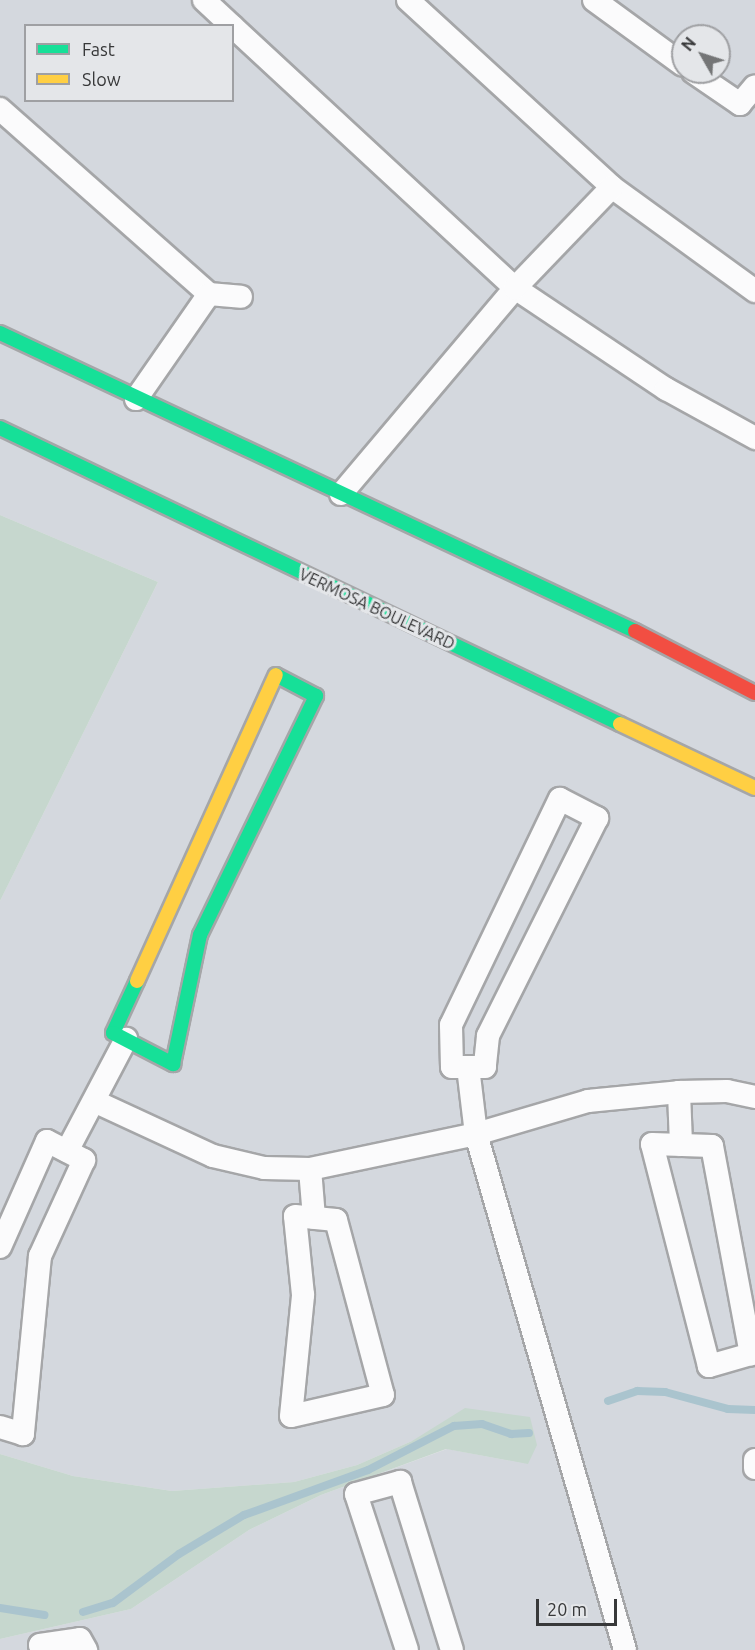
<!DOCTYPE html>
<html>
<head>
<meta charset="utf-8">
<style>
	body { margin:0 }
	#map { position:relative; width:755px; height:1650px; overflow:hidden; background:#e5e6e8; font-family:Ubuntu,sans-serif }
	div>[style] { position:absolute }
	.built>* { inset:0; background:#d4d8de }
	.green>* { inset:0; background:#c6d7ce }
	.stream>* { height:8px; margin:-4px; padding:0 4px; transform-origin:4px; border-radius:4px; background:#aac4ce }
	.roads { filter:drop-shadow(2px 0 #a5a6a8) drop-shadow(-2px 0 #a5a6a8) drop-shadow(0 2px #a5a6a8) drop-shadow(0 -2px #a5a6a8) }
	.street>* { height:22px; margin:-11px; padding:0 11px; transform-origin:11px; border-radius:11px; background:#fbfbfc }
	.fast>* { height:14px; margin:-7px; padding:0 7px; transform-origin:7px; border-radius:7px; background:#16e098 }
	.slow>* { height:14px; margin:-7px; padding:0 7px; transform-origin:7px; border-radius:7px; background:#ffcf43 }
	.jam>* { height:14px; margin:-7px; padding:0 7px; transform-origin:7px; border-radius:7px; background:#f24e42 }
	span { translate:-50% -50%; white-space:nowrap; text-align:center; line-height:1.15; -webkit-text-stroke:6px #e4e6e9; paint-order:stroke }
	.street-label { font-size:16px; color:#373839 }
	.legend { position:absolute; left:24px; top:24px; width:210px; height:78px; box-sizing:border-box; background:#e4e6e9; border:2px solid #9fa0a3; margin:0; padding:8px 10px; list-style:none; font-size:18px; color:#373839 }
	.legend li { display:flex; align-items:center; gap:12px; height:30px }
	.legend b { width:30px; border:2px solid #9fa0a3 }
	.north { position:absolute; left:671px; top:24px; width:60px; height:60px; box-sizing:border-box; background:#e4e6e9; border:2px solid #9fa0a3; border-radius:50%; rotate:309deg; font-size:16px; font-weight:700; line-height:24px; text-align:center; color:#373839 }
	.north::after { content:''; display:block; margin:auto; width:21px; height:27px; background:#747576; clip-path:polygon(50% 0,100% 100%,50% 72%,0 100%) }
	.scale { position:absolute; left:536px; top:1599px; width:81px; height:27px; box-sizing:border-box; border:3px solid #373839; border-top:0; padding-left:8px; font-size:18px; line-height:21px; white-space:nowrap; color:#373839; -webkit-text-stroke:4px #e4e6e9; paint-order:stroke }
</style>
</head>
<body>
<div id="map">
	<div class="built">
		<div style="clip-path:polygon(evenodd,0 0,755px 0,755px 1650px,0 1650px,0 1639px,131px 1609px,249px 1530px,321px 1495px,447px 1449px,528px 1464px,412px 1441px,357px 1465px,294px 1482px,172px 1491px,73px 1476px,0 1454px,0 901px,158px 582px,0 515px,0 0,26px 26px,232px 26px,232px 100px,26px 100px,26px 26px,0 0,683px 36px,719px 36px,719px 72px,683px 72px,683px 36px)"></div>
	</div>
	<div class="green">
		<div style="clip-path:polygon(0 515px,158px 582px,0 901px)"></div>
		<div style="clip-path:polygon(465px 1408px,530px 1417px,537px 1445px,528px 1464px,446px 1449px,321px 1495px,249px 1530px,131px 1609px,0 1639px,0 1454px,73px 1476px,172px 1491px,294px 1482px,357px 1465px,412px 1441px)"></div>
	</div>
	<div class="stream">
		<div style="left:608px;top:1401px;width:31px;rotate:-19deg"></div>
		<div style="left:637px;top:1391px;width:28px;rotate:2deg"></div>
		<div style="left:665px;top:1392px;width:65px;rotate:15.1deg"></div>
		<div style="left:728px;top:1409px;width:27px;rotate:2deg"></div>
		<div style="left:0;top:1608px;width:45px;rotate:9deg"></div>
		<div style="left:83px;top:1612px;width:31px;rotate:-17deg"></div>
		<div style="left:113px;top:1603px;width:82px;rotate:-36.6deg"></div>
		<div style="left:179px;top:1554px;width:76px;rotate:-31deg"></div>
		<div style="left:244px;top:1515px;width:132px;rotate:-19.9deg"></div>
		<div style="left:368px;top:1470px;width:97px;rotate:-27.1deg"></div>
		<div style="left:454px;top:1426px;width:28px;rotate:-4deg"></div>
		<div style="left:482px;top:1424px;width:31px;rotate:19deg"></div>
		<div style="left:511px;top:1434px;width:18px;rotate:-3deg"></div>
	</div>
	<div class="roads">
		<div class="street">
			<div style="left:204px;top:0;width:38px;rotate:43deg"></div>
			<div style="left:408px;top:0;width:277px;rotate:42.5deg"></div>
			<div style="left:612px;top:187px;width:177px;rotate:36deg"></div>
			<div style="left:594px;top:0;width:110px;rotate:36.1deg"></div>
			<div style="left:232px;top:26px;width:386px;rotate:42.8deg"></div>
			<div style="left:515px;top:288px;width:182px;rotate:33.8deg"></div>
			<div style="left:666px;top:389px;width:102px;rotate:28.8deg"></div>
			<div style="left:693px;top:72px;width:57px;rotate:34.2deg"></div>
			<div style="left:740px;top:104px;width:23px;rotate:-50deg"></div>
			<div style="left:0;top:109px;width:279px;rotate:41.5deg"></div>
			<div style="left:209px;top:294px;width:128px;rotate:124.8deg"></div>
			<div style="left:209px;top:294px;width:32px;rotate:5deg"></div>
			<div style="left:341px;top:494px;width:270px;rotate:-49.8deg"></div>
			<div style="left:515px;top:288px;width:140px;rotate:-46.2deg"></div>
			<div style="left:560px;top:799px;width:42px;rotate:27.2deg"></div>
			<div style="left:597px;top:818px;width:244px;rotate:116.6deg"></div>
			<div style="left:488px;top:1036px;width:31px;rotate:96deg"></div>
			<div style="left:485px;top:1067px;width:33px;rotate:180deg"></div>
			<div style="left:452px;top:1067px;width:42px;rotate:-91.4deg"></div>
			<div style="left:451px;top:1025px;width:251px;rotate:-64.3deg"></div>
			<div style="left:468px;top:1067px;width:67px;rotate:83.2deg"></div>
			<div style="left:476px;top:1134px;width:537px;rotate:73.89deg"></div>
			<div style="left:679px;top:1092px;width:53px;rotate:87.8deg"></div>
			<div style="left:94px;top:1101px;width:131px;rotate:24.8deg"></div>
			<div style="left:213px;top:1156px;width:52px;rotate:13.2deg"></div>
			<div style="left:264px;top:1168px;width:46px;rotate:1.2deg"></div>
			<div style="left:310px;top:1169px;width:170px;rotate:-11.9deg"></div>
			<div style="left:476px;top:1134px;width:117px;rotate:-16.4deg"></div>
			<div style="left:588px;top:1101px;width:91px;rotate:-5.6deg"></div>
			<div style="left:679px;top:1092px;width:48px;rotate:-1.2deg"></div>
			<div style="left:727px;top:1091px;width:29px;rotate:12deg"></div>
			<div style="left:652px;top:1144px;width:60px;rotate:1.9deg"></div>
			<div style="left:712px;top:1146px;width:212px;rotate:79.4deg"></div>
			<div style="left:751px;top:1354px;width:44px;rotate:164.1deg"></div>
			<div style="left:709px;top:1366px;width:229px;rotate:-104.4deg"></div>
			<div style="left:67px;top:1151px;width:127px;rotate:-62.2deg"></div>
			<div style="left:310px;top:1169px;width:49px;rotate:85.3deg"></div>
			<div style="left:295px;top:1216px;width:41px;rotate:5.6deg"></div>
			<div style="left:336px;top:1220px;width:181px;rotate:75deg"></div>
			<div style="left:383px;top:1395px;width:94px;rotate:167.1deg"></div>
			<div style="left:291px;top:1416px;width:122px;rotate:-84.3deg"></div>
			<div style="left:303px;top:1295px;width:79px;rotate:-95.8deg"></div>
			<div style="left:0;top:1247px;width:116px;rotate:-66.1deg"></div>
			<div style="left:47px;top:1141px;width:42px;rotate:27.2deg"></div>
			<div style="left:84px;top:1160px;width:106px;rotate:114.6deg"></div>
			<div style="left:40px;top:1256px;width:179px;rotate:95.5deg"></div>
			<div style="left:23px;top:1434px;width:24px;rotate:-163deg"></div>
			<div style="left:755px;top:1460px;width:8px;rotate:90deg"></div>
			<div style="left:42px;top:1650px;width:5px;rotate:-112deg"></div>
			<div style="left:40px;top:1645px;width:40px;rotate:-8.5deg"></div>
			<div style="left:80px;top:1639px;width:13px;rotate:61deg"></div>
			<div style="left:407px;top:1650px;width:164px;rotate:-108.1deg"></div>
			<div style="left:356px;top:1494px;width:46px;rotate:-15.3deg"></div>
			<div style="left:400px;top:1482px;width:176px;rotate:72.8deg"></div>
		</div>
		<div class="fast">
			<div style="left:0;top:333px;width:701px;rotate:25.14deg"></div>
			<div style="left:0;top:428px;width:687px;rotate:25.52deg"></div>
			<div style="left:137px;top:981px;width:57px;rotate:114.8deg"></div>
			<div style="left:113px;top:1033px;width:68px;rotate:27.3deg"></div>
			<div style="left:173px;top:1064px;width:132px;rotate:-78.2deg"></div>
			<div style="left:200px;top:935px;width:266px;rotate:-64.1deg"></div>
			<div style="left:316px;top:696px;width:45px;rotate:-152.3deg"></div>
		</div>
		<div class="slow">
			<div style="left:620px;top:724px;width:149px;rotate:25.4deg"></div>
			<div style="left:137px;top:981px;width:336px;rotate:-65.6deg"></div>
		</div>
		<div class="jam">
			<div style="left:635px;top:631px;width:135px;rotate:27.3deg"></div>
		</div>
	</div>
	<div class="street-label">
		<span style="left:377px;top:609px;rotate:25deg">VERMOSA BOULEVARD</span>
	</div>
	<ul class="legend">
	<li><b style="height:8px;background:#16e098"></b>Fast</li>
	<li><b style="height:8px;background:#ffcf43"></b>Slow</li>
	</ul>
	<div class="north">N</div>
	<div class="scale">20 m</div>
</div>
</body>
</html>
